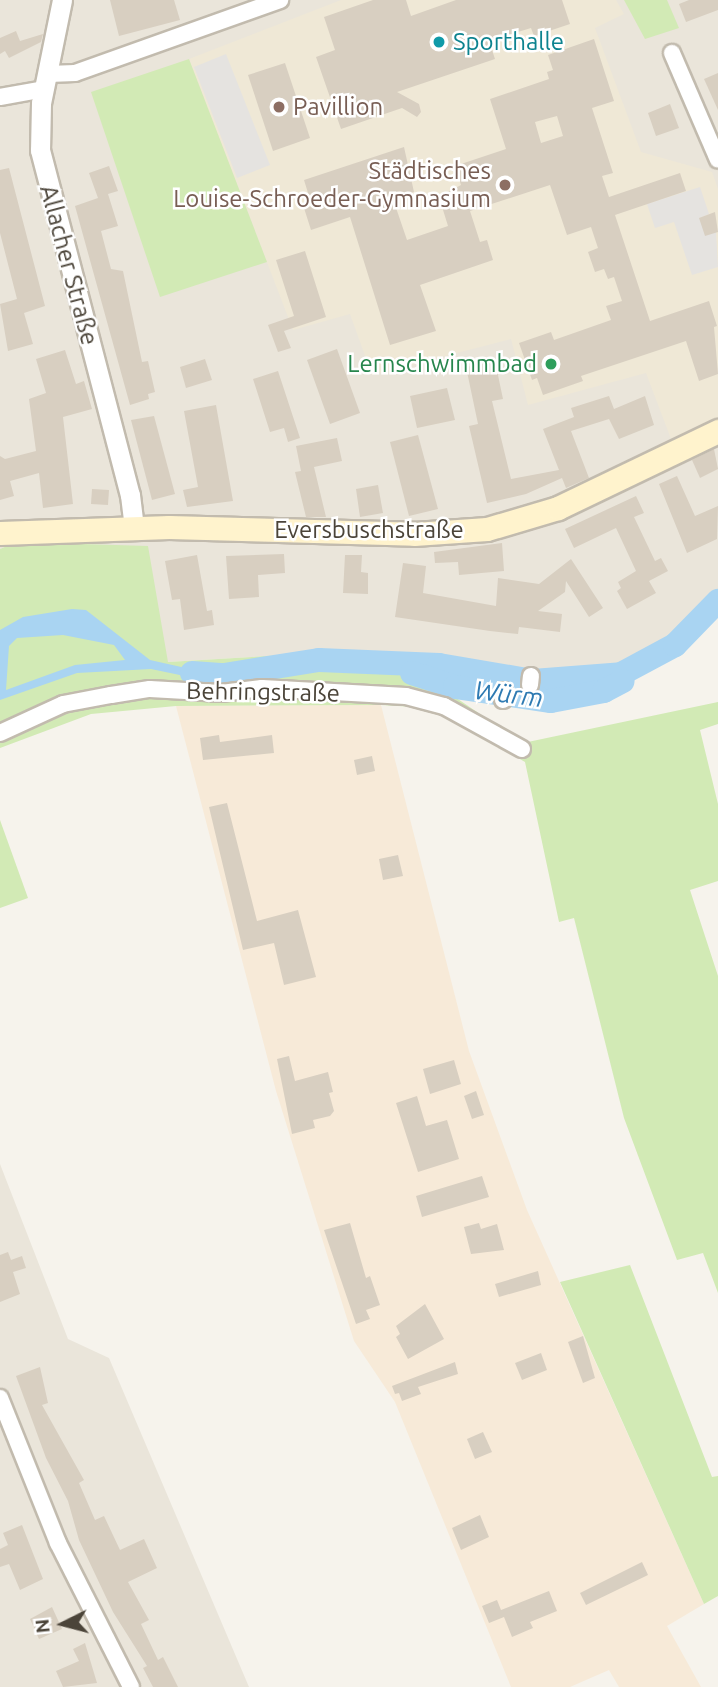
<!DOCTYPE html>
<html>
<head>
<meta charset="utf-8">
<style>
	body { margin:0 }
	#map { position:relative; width:718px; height:1687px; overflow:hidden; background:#f6f3ec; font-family:Ubuntu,sans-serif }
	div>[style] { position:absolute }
	.residential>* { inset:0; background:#eae5da }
	.commercial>* { inset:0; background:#f7ead8 }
	.education>* { inset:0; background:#efe8d6 }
	.green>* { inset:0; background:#d2eab5 }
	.parking>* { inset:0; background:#e5e3e0 }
	.water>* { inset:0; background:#a9d4f2 }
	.river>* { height:24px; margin:-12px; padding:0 12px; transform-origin:12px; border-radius:12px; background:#a9d4f2 }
	.building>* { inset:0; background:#d8cfc1 }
	.roads { filter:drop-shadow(2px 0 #c2bbae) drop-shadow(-2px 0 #c2bbae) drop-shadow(0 2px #c2bbae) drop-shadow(0 -2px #c2bbae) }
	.minor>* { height:16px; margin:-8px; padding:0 8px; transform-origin:8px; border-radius:8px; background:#fff }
	.tertiary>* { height:19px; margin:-9.5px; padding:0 9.5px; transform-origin:9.5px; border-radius:9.5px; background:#fff }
	.secondary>* { height:23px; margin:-11.5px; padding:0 11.5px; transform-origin:11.5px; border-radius:11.5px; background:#fff3cd }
	.dots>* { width:19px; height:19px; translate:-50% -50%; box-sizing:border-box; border:4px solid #fff; border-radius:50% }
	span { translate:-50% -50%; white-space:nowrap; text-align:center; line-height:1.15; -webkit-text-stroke:5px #fff; paint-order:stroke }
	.culture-label { font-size:24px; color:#0d838f }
	.left { translate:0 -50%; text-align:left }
	.education-label { font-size:24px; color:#785e54 }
	.right { translate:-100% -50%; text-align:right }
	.street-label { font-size:24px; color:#4b4439 }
	.leisure-label { font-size:24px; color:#27864d }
	.water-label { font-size:26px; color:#2e7ab2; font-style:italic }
	.north { position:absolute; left:28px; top:1589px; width:70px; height:70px; -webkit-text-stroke:5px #fff; paint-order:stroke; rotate:264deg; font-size:19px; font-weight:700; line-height:28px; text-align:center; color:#4b4439 }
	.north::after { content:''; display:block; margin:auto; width:24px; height:32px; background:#4b4439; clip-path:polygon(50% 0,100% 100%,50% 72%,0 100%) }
</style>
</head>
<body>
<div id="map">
	<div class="residential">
		<div style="clip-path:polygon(0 0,718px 0,718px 597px,677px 638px,621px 672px,531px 681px,437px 662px,317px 653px,168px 662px,16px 542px,0 549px)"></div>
		<div style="clip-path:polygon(0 1164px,68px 1339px,109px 1358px,249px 1687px,0 1687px)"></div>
	</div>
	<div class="commercial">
		<div style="clip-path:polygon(381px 705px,469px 1051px,527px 1210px,704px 1604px,667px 1626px,701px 1687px,619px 1687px,609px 1670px,570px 1687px,511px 1687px,395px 1402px,354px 1341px,276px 1091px,176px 706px)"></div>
	</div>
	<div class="education">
		<div style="clip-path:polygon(341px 0,616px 0,624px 14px,595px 28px,641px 152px,712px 172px,718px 189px,718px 420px,671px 439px,646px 373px,528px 405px,511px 339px,372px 375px,350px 314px,293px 330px,189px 59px)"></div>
	</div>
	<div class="green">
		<div style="clip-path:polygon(624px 0,667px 0,679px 28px,645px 39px)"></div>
		<div style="clip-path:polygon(189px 59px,267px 262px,160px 297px,91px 92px)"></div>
		<div style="clip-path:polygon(16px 542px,148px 546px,168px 662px,317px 653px,437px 662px,440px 687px,523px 743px,718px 702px,718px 724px,700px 730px,718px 804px,718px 881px,690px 890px,718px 976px,718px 1293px,703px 1253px,677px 1260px,624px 1118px,574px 918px,559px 922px,525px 762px,431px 708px,381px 705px,176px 706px,91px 714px,0 748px,0 549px)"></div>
		<div style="clip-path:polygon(0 820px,28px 898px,0 908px)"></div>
		<div style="clip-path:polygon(630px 1265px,712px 1477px,718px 1476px,718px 1596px,704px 1604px,560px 1282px)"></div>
	</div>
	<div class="parking">
		<div style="clip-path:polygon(226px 54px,270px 165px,237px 178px,194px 67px)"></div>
		<div style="clip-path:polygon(700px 187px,709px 214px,700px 218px,716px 232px,718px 267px,692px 275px,674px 222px,655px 228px,647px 204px)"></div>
	</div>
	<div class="water">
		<div style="clip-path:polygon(evenodd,72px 609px,86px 610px,150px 660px,226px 677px,199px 679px,151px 669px,77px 673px,0 700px,0 630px,23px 617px,72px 609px,63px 635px,114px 645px,125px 660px,75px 665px,6px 690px,9px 646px,17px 638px,63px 635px)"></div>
	</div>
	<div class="river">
		<div style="left:192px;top:673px;width:32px;rotate:4deg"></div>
		<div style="left:224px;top:675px;width:96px;rotate:-9deg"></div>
		<div style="left:319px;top:660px;width:120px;rotate:2.4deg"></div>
		<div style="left:439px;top:665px;width:95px;rotate:9.7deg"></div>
		<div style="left:533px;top:681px;width:88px;rotate:-4.5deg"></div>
		<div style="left:621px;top:674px;width:61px;rotate:-28.2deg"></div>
		<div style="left:675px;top:645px;width:62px;rotate:-45.7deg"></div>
		<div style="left:412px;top:673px;width:45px;rotate:18deg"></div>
		<div style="left:455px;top:687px;width:97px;rotate:8.3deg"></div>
		<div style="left:551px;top:701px;width:54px;rotate:-10.7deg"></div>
		<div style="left:604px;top:691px;width:21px;rotate:-28deg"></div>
	</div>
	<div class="building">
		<div style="clip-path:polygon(110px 0,174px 0,180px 20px,119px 36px)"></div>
		<div style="clip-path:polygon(373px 0,406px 0,411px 16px,456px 0,562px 0,570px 24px,534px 36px,531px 28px,489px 41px,495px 59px,397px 92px,419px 104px,421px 112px,417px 117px,402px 108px,341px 129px,316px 57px,335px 50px,324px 17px)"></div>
		<div style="clip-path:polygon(689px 0,718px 0,718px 10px,686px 22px,679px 4px)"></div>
		<div style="clip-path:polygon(16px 31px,20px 41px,43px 34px,41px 42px,9px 58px,5px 51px,0 54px,0 38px)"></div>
		<div style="clip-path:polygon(evenodd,594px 39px,614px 101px,592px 108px,613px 173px,602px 176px,609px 197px,680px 173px,686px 191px,615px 215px,650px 321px,709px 301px,717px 326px,714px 327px,718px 374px,699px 381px,686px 341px,581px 376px,583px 381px,543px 395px,537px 378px,532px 380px,519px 343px,551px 332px,554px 340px,611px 320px,606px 306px,622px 301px,614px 277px,608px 279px,604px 269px,595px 272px,588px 252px,598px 248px,591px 227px,567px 235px,550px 185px,470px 211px,480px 242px,487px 240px,493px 260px,420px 285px,436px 331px,390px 345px,350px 217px,311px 230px,304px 208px,312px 206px,304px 180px,404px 147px,414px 192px,393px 199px,407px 240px,448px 226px,439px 197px,461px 185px,455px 166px,506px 149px,490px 99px,549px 79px,547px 72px,553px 70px,548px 55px,594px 39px,557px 116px,563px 136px,541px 143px,535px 122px,557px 116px)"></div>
		<div style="clip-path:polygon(285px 63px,310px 138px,273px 151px,248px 75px)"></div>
		<div style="clip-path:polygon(718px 73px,718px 110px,704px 79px)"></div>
		<div style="clip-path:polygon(670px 104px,679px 128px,656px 136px,648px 113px)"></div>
		<div style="clip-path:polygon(109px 166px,118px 191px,108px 194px,118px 226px,101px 231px,111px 269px,123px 271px,142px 362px,148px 361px,155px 392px,148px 394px,149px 399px,130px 405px,75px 206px,98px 198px,89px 173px)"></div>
		<div style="clip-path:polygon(9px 168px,45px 306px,24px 313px,33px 344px,8px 351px,0 304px,17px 299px,0 233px,0 170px)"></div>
		<div style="clip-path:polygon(715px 212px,718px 232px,705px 236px,699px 218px)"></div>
		<div style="clip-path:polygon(305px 251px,326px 317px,284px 331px,291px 348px,278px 352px,268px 325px,294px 316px,276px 260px)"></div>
		<div style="clip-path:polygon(337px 349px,360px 413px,330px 424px,307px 360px)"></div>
		<div style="clip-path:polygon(65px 350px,76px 384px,84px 381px,92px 409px,63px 417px,73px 504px,43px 508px,39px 473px,10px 481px,14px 496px,0 500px,0 456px,5px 459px,36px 451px,29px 399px,46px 393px,36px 359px)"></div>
		<div style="clip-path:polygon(205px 359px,212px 380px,186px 388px,180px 367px)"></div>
		<div style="clip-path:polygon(495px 361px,503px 399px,492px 401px,511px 479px,559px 470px,543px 429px,574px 417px,571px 408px,609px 396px,614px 409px,645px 396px,654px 425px,619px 439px,609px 419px,571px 431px,589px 478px,566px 488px,562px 478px,526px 494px,487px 503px,469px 426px,478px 424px,466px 367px)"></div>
		<div style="clip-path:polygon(278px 371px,300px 438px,288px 442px,284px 428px,270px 432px,253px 379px)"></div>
		<div style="clip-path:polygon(447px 388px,455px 420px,417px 428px,410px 396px)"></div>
		<div style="clip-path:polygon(216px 405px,233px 501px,187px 507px,183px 490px,198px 487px,184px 411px)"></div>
		<div style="clip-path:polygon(154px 416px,175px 494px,152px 500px,131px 420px)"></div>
		<div style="clip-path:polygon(418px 435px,438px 509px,409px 516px,390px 442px)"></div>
		<div style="clip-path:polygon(337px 438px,342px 461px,314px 467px,326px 517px,306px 517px,295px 472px,301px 471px,296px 446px)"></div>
		<div style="clip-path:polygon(714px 449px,718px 469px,700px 478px,692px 460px)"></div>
		<div style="clip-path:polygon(677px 476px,695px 516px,718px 506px,717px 539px,687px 553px,659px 484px)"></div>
		<div style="clip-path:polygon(378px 485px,383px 513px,360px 517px,356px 489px)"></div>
		<div style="clip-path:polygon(92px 489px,109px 490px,108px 505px,91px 504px)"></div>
		<div style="clip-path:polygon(636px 496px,644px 513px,634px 517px,655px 561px,661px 558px,668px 571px,649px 581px,656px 593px,627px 609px,617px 591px,621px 588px,618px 582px,636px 571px,616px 528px,574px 548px,565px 529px)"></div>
		<div style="clip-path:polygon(502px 543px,504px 571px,459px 575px,458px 562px,435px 563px,434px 552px)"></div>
		<div style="clip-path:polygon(284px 554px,285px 573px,258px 575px,259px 597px,229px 599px,226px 556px)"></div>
		<div style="clip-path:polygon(197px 555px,207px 611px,212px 610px,214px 625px,184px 630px,180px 599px,172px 600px,165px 561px)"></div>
		<div style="clip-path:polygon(345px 555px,362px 555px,361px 572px,368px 573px,368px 594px,343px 593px)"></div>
		<div style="clip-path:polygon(571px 559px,603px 608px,589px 617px,566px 581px,565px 592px,538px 611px,562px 614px,560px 632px,519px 627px,518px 634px,490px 631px,395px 617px,403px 563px,426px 566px,423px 593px,496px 606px,498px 578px,539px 584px)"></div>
		<div style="clip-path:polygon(219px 735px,220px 742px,272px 735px,274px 753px,203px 760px,200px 738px)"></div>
		<div style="clip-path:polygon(372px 756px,375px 771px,357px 775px,354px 760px)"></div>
		<div style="clip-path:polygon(227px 803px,257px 921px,298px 910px,316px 977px,284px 985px,274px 943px,243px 950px,209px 807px)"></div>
		<div style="clip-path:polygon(398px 855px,403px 876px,383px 880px,379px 859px)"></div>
		<div style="clip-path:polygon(289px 1056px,295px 1081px,328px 1072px,333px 1092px,329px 1093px,334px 1111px,330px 1116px,313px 1120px,315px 1128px,292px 1134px,277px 1059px)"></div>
		<div style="clip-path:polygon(454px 1060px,461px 1084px,430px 1094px,423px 1069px)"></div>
		<div style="clip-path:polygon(476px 1091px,484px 1115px,472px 1119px,464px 1096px)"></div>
		<div style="clip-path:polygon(417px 1096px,426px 1126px,447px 1120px,459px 1159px,418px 1172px,396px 1103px)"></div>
		<div style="clip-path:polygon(482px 1176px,489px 1197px,422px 1217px,416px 1196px)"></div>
		<div style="clip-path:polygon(350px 1223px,366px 1278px,370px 1276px,380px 1305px,366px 1310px,370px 1319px,356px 1324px,324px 1230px)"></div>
		<div style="clip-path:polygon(479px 1223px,481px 1229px,497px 1224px,504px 1250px,471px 1254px,464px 1227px)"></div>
		<div style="clip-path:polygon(8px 1252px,11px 1260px,22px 1256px,26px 1268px,13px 1272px,20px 1294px,0 1302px,0 1255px)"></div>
		<div style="clip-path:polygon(538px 1271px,541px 1285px,499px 1297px,495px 1284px)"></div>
		<div style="clip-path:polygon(425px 1304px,444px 1339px,408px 1359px,396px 1337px,400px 1334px,396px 1326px)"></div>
		<div style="clip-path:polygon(583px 1336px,595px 1378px,583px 1383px,568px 1342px)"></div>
		<div style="clip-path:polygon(541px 1353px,547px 1370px,522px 1380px,515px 1363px)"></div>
		<div style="clip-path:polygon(455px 1362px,458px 1374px,418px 1387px,421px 1394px,402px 1401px,399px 1393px,395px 1394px,392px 1386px)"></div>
		<div style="clip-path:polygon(40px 1367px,48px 1403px,42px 1405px,84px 1480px,79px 1483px,95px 1520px,104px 1516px,120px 1550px,144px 1539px,157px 1568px,128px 1582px,149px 1620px,141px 1624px,158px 1660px,163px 1657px,178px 1687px,153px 1687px,143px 1668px,147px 1666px,113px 1612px,79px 1540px,68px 1501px,46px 1458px,16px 1376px)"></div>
		<div style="clip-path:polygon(483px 1432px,492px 1452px,475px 1459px,467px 1439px)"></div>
		<div style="clip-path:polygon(480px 1515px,489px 1537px,461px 1550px,452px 1528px)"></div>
		<div style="clip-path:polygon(22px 1525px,43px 1579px,20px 1590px,9px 1564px,0 1567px,0 1549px,8px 1545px,3px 1533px)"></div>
		<div style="clip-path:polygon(642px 1562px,648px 1575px,586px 1605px,580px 1593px)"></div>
		<div style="clip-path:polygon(549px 1591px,557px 1611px,530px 1622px,533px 1628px,512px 1637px,504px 1617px,489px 1623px,482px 1606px,497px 1600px,501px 1610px)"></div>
		<div style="clip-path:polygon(52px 1607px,62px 1629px,39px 1639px,30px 1619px)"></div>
		<div style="clip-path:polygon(85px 1643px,97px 1683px,63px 1687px,56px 1671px,79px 1661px,73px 1649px)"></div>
	</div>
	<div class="roads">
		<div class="minor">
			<div style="left:672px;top:53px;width:116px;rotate:66.7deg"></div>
			<div style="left:49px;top:74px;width:26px;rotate:-2deg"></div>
			<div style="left:75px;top:73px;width:218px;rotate:-19.6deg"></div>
			<div style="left:0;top:97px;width:46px;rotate:-10.1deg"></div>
			<div style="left:530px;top:685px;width:9px;rotate:-84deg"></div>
			<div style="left:503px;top:700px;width:9px;rotate:-84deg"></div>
			<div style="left:0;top:733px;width:69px;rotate:-24.7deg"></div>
			<div style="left:63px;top:704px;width:49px;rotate:-10.6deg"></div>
			<div style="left:111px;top:695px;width:39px;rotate:-9deg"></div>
			<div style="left:150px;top:689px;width:71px;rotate:3.2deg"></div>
			<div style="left:221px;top:693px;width:41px;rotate:-7deg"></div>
			<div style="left:262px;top:688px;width:144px;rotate:3.2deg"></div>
			<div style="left:406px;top:696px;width:39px;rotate:15deg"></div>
			<div style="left:444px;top:706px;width:89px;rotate:28.9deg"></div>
			<div style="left:0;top:1398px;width:156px;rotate:68.2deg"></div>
			<div style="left:58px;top:1543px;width:161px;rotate:63.1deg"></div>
		</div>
		<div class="tertiary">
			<div style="left:62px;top:0;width:105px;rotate:101.5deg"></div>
			<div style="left:41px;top:103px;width:47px;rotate:91.2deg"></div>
			<div style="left:40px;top:150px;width:357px;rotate:75.4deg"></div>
			<div style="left:130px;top:495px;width:34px;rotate:83deg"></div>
		</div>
		<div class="secondary">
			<div style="left:0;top:533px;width:169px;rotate:-2deg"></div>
			<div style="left:169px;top:527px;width:245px;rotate:1.6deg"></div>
			<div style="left:414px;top:534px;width:73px;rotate:-3.9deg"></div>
			<div style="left:487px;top:529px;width:74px;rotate:-16.5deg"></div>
			<div style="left:558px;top:508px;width:178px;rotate:-25.7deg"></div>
		</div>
	</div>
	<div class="dots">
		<div style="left:439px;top:42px;background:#0f9aa8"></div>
		<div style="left:279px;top:107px;background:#8d6e63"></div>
		<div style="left:505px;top:185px;background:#8d6e63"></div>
		<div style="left:551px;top:364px;background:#2e9e5b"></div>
	</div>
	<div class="culture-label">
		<span class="left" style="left:453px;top:42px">Sporthalle</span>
	</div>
	<div class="education-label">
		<span class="left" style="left:293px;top:107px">Pavillion</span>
		<span class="right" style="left:491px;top:185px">Städtisches<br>Louise-Schroeder-Gymnasium</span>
	</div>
	<div class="street-label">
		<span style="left:69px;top:265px;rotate:75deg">Allacher Straße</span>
		<span style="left:369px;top:530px">Eversbuschstraße</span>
		<span style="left:263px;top:692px;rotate:1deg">Behringstraße</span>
	</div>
	<div class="leisure-label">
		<span class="right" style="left:537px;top:364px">Lernschwimmbad</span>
	</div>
	<div class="water-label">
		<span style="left:509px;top:694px;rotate:7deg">Würm</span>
	</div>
	<div class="north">N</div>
</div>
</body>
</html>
